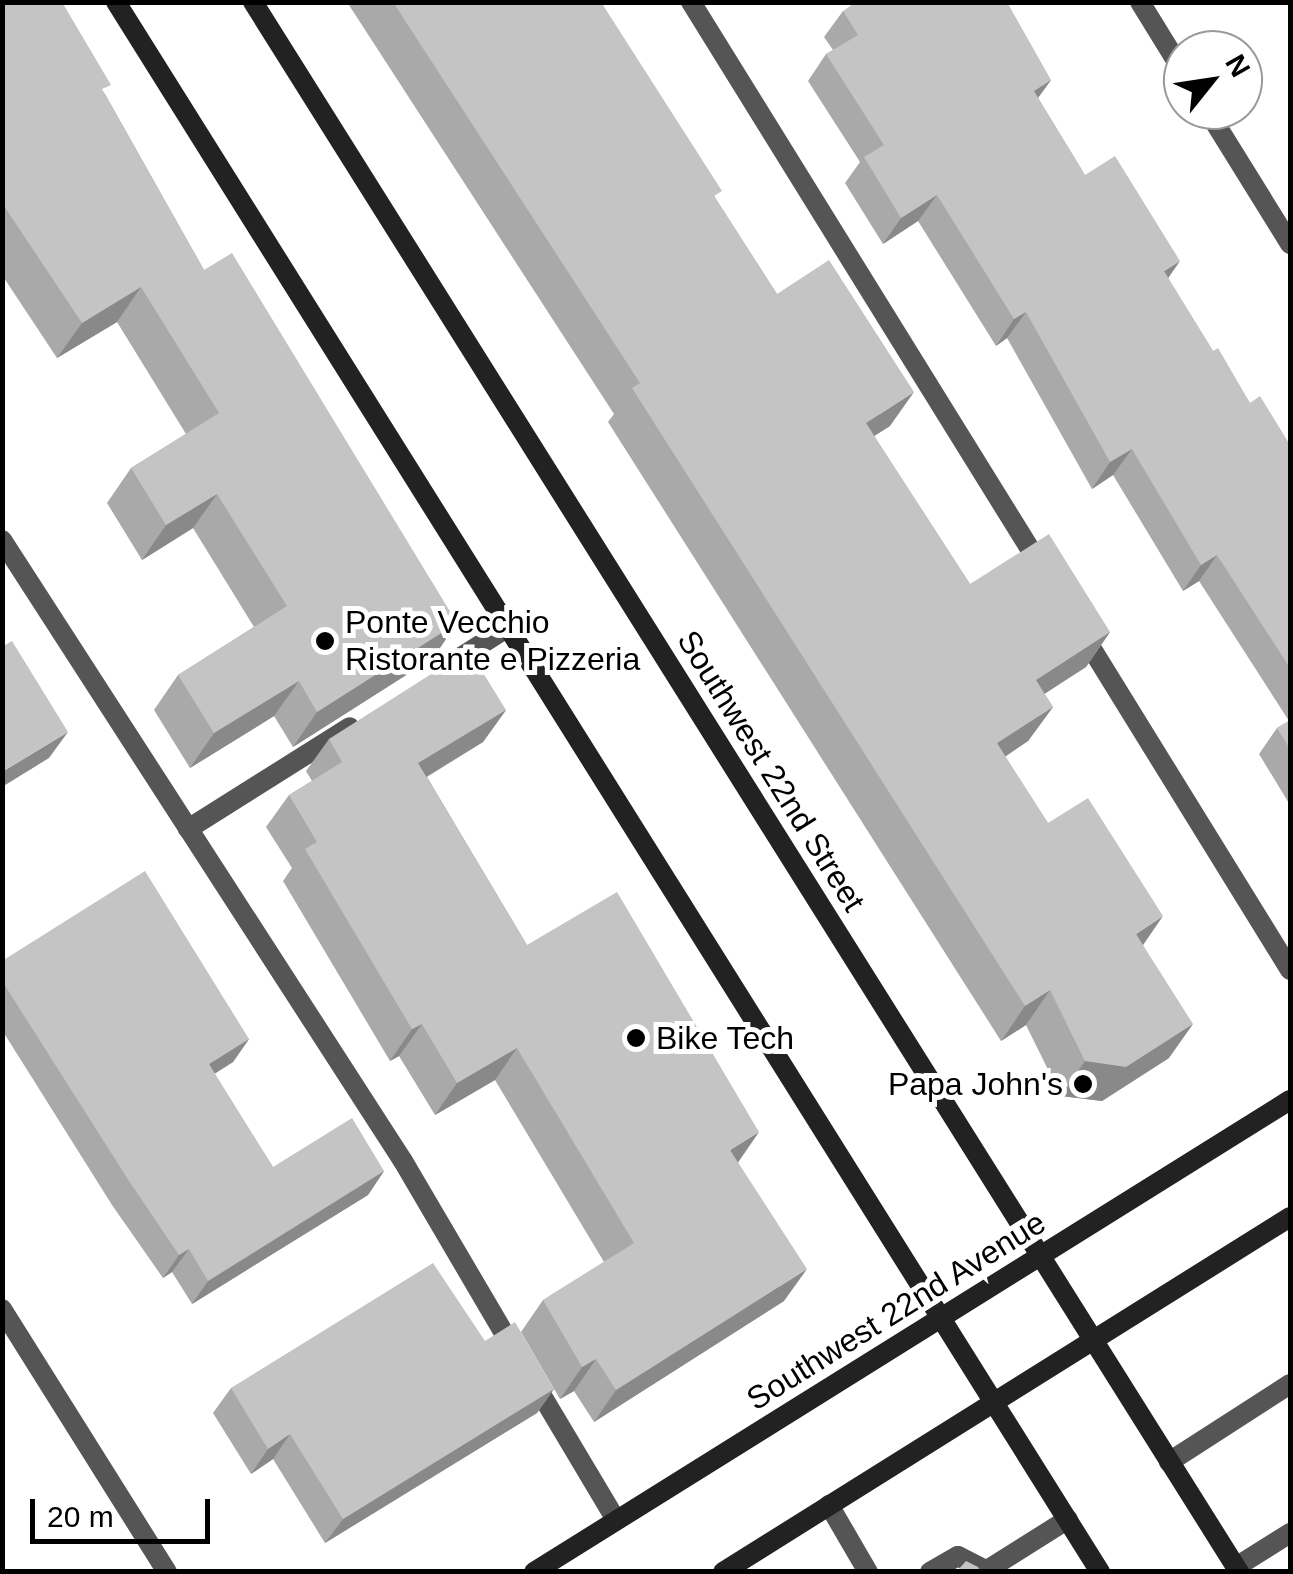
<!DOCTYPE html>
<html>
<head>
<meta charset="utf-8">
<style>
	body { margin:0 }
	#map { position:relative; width:1293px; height:1574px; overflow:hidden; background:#fff; font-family:Arial,sans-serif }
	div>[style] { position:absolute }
	.service>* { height:20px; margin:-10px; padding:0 10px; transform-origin:10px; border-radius:10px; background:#555 }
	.minor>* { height:20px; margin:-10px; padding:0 10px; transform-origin:10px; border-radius:10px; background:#555 }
	.secondary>* { height:20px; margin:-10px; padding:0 10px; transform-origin:10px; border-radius:10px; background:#222 }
	.wall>* { inset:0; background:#a9a9a9 }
	.shaded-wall>* { inset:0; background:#898989 }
	.building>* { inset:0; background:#c4c4c4 }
	.dots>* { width:28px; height:28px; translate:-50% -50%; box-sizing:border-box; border:5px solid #fff; border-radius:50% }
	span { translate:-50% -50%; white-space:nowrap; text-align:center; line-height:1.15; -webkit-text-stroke:10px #fff; paint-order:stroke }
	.poi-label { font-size:32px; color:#000 }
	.left { translate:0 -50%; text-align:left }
	.right { translate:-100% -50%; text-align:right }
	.street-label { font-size:32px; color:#000 }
	.frame { position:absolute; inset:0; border:5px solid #000; pointer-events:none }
	.north { position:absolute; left:1163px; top:30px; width:100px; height:100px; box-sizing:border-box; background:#fff; border:2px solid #999; border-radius:50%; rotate:60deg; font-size:28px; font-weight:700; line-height:40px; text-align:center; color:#000 }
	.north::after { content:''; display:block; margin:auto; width:35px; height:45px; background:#000; clip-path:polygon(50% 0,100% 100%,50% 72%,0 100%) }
	.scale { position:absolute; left:30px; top:1499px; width:180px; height:45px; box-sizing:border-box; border:5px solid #000; border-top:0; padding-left:12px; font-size:30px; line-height:35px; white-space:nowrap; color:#000; -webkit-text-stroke:8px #fff; paint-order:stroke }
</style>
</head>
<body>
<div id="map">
	<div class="service">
		<div style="left:691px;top:2px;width:668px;rotate:58.21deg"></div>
		<div style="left:2px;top:540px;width:739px;rotate:57.15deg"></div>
		<div style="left:403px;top:1161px;width:219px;rotate:59.6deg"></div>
		<div style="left:1082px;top:633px;width:396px;rotate:58.3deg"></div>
		<div style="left:450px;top:664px;width:69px;rotate:-32.5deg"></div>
		<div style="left:188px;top:829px;width:191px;rotate:-32.2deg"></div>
		<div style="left:532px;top:1379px;width:164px;rotate:59.2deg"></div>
		<div style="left:1169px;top:1462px;width:144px;rotate:-32.8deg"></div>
		<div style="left:829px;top:1505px;width:78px;rotate:59.8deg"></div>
		<div style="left:1236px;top:1567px;width:64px;rotate:-32.2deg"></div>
		<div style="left:930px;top:1572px;width:32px;rotate:-30deg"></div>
		<div style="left:958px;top:1556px;width:28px;rotate:27deg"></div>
		<div style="left:984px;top:1572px;width:99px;rotate:-32.2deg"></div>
	</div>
	<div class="minor">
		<div style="left:1140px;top:2px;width:82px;rotate:58.4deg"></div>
		<div style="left:1207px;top:110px;width:158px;rotate:58.2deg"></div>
		<div style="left:2px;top:1309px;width:310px;rotate:57.9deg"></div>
	</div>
	<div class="secondary">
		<div style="left:116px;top:2px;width:1853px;rotate:57.92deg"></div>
		<div style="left:253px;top:2px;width:1854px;rotate:57.87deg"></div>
		<div style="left:534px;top:1572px;width:891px;rotate:-31.98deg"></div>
		<div style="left:723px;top:1572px;width:669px;rotate:-32.05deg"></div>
	</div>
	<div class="wall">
		<div style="clip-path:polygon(2px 2px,105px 94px,204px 270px,457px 623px,433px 658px,293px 747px,274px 716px,190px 768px,154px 710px,178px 675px,254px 627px,193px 528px,142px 560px,107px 503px,131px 468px,186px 434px,117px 322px,57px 358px,2px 275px)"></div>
		<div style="clip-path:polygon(347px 2px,601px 2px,716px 199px,777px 294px,890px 426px,874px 436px,970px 584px,1110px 632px,1086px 667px,1044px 693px,1053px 707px,1028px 741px,1005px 757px,1048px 823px,1143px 945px,1169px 1058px,1102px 1101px,1061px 1096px,1026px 1025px,1001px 1041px,608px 422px,614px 414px)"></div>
		<div style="clip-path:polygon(843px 11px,1051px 80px,1038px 98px,1085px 175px,1168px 278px,1213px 351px,1250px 403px,1290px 445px,1290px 805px,1259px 754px,1277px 728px,1289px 721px,1199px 581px,1183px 591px,1113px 475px,1092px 489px,1007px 338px,996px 346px,918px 221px,883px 244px,845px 183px,860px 162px,808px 81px,826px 54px,833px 50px,824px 37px)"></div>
		<div style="clip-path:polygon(506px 710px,483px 742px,427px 777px,527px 945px,738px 1162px,784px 1301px,594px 1422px,574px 1391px,560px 1399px,521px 1332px,543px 1300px,604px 1262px,495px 1080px,435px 1115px,399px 1056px,390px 1061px,283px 881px,292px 868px,266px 827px,289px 795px,312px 781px,306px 771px,329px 739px)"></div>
		<div style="clip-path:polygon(2px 961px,249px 1039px,233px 1062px,214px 1074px,273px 1167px,384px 1171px,368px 1195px,192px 1304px,172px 1272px,163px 1278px,112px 1205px,2px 1030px)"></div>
		<div style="clip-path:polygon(485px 1341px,554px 1389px,537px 1413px,325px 1543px,273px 1459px,251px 1474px,213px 1413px,231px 1388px)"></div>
	</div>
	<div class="shaded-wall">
		<div style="clip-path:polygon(1051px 80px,1032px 106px,1034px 91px)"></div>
		<div style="clip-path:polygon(937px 195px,918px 221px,883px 244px,901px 218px)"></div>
		<div style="clip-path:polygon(1180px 261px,1162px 287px,1164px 271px)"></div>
		<div style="clip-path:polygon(141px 287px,117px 322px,57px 358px,82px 323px)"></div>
		<div style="clip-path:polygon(1026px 312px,1007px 338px,996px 346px,1014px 319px)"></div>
		<div style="clip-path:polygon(914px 392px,890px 426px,841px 457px,866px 423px)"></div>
		<div style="clip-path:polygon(1132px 449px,1113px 475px,1092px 489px,1110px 462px)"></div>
		<div style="clip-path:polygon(217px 494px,193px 528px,142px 560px,166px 525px)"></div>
		<div style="clip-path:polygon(1217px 555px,1199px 581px,1183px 591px,1201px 565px)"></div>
		<div style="clip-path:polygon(457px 623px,433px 658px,293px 747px,317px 712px)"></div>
		<div style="clip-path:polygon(1110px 632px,1086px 667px,1012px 715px,1036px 680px)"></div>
		<div style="clip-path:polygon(299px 681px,274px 716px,190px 768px,214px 733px)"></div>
		<div style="clip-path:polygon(1053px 707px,1028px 741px,972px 778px,997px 743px)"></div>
		<div style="clip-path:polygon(506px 710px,483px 742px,396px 795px,418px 763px)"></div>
		<div style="clip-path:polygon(68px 732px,49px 758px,2px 787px,2px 772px)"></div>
		<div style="clip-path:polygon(1163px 916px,1139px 951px,1136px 934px)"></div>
		<div style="clip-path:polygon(1050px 990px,1026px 1025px,1001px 1041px,1025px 1006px)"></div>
		<div style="clip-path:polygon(422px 1024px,399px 1056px,390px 1061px,412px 1029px)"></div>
		<div style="clip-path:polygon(1193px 1024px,1169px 1058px,1102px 1101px,1061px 1096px,1085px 1061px)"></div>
		<div style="clip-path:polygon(249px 1039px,233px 1062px,192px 1088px,209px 1064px)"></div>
		<div style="clip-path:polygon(517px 1048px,495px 1080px,435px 1115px,457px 1083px)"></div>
		<div style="clip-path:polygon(759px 1132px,737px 1164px,730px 1150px)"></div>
		<div style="clip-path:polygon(384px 1171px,368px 1195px,192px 1304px,208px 1281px)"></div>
		<div style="clip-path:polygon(189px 1249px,172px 1272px,163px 1278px,179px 1255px)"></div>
		<div style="clip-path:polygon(807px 1269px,784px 1301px,594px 1422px,616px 1390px)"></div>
		<div style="clip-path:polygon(596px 1359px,574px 1391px,560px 1399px,582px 1367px)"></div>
		<div style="clip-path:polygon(554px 1389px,537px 1413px,325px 1543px,343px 1519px)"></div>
		<div style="clip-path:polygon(290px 1434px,273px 1459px,251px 1474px,268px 1449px)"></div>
	</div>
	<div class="building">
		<div style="clip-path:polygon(2px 2px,62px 2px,111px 85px,102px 89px,204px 270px,232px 253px,457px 623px,317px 712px,299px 681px,214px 733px,178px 675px,287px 606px,217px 494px,166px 525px,131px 468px,219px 413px,141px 287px,82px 323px,2px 203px)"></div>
		<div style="clip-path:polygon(393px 2px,601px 2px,722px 191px,714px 196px,777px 294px,829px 260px,914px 392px,866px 423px,970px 584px,1049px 534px,1110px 632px,1036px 680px,1053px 707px,997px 743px,1048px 823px,1088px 798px,1163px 916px,1136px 934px,1193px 1024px,1126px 1067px,1085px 1061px,1050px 990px,1025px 1006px,632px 388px,640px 383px)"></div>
		<div style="clip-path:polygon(856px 2px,1007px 2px,1051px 80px,1034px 91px,1085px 175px,1115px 156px,1180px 261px,1164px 271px,1213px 351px,1218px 348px,1250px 403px,1260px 396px,1290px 445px,1290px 668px,1217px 555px,1201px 565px,1132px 449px,1110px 462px,1026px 312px,1014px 319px,937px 195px,901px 218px,864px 157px,884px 145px,826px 54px,858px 35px,843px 11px)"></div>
		<div style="clip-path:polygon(12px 641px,68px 732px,2px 772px,2px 647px)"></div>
		<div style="clip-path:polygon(469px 650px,506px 710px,418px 763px,527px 945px,617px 892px,759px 1132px,730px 1150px,807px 1269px,616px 1390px,596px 1359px,582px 1367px,543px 1300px,634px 1243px,517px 1048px,457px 1083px,422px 1024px,412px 1029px,305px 849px,317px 842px,289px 795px,342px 762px,329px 739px)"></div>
		<div style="clip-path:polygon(1290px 720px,1290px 749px,1277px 728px)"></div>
		<div style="clip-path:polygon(145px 871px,249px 1039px,209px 1064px,273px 1167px,352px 1118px,384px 1171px,208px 1281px,189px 1249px,179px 1255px,129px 1181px,2px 981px,2px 961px)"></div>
		<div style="clip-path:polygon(433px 1263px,485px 1341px,515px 1322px,554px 1389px,343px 1519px,290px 1434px,268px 1449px,231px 1388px)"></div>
		<div style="clip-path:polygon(966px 1561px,978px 1567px,981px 1572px,956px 1572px)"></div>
	</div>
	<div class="dots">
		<div style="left:325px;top:641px;background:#000"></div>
		<div style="left:636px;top:1038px;background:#000"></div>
		<div style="left:1083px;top:1084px;background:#000"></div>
	</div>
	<div class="poi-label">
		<span class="left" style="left:345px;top:641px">Ponte Vecchio<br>Ristorante e Pizzeria</span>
		<span class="left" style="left:656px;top:1038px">Bike Tech</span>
		<span class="right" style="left:1063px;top:1084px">Papa John's</span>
	</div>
	<div class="street-label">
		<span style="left:771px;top:771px;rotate:58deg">Southwest 22nd Street</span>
		<span style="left:896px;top:1311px;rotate:-32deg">Southwest 22nd Avenue</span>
	</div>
	<div class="frame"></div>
	<div class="north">N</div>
	<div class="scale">20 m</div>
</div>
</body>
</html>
